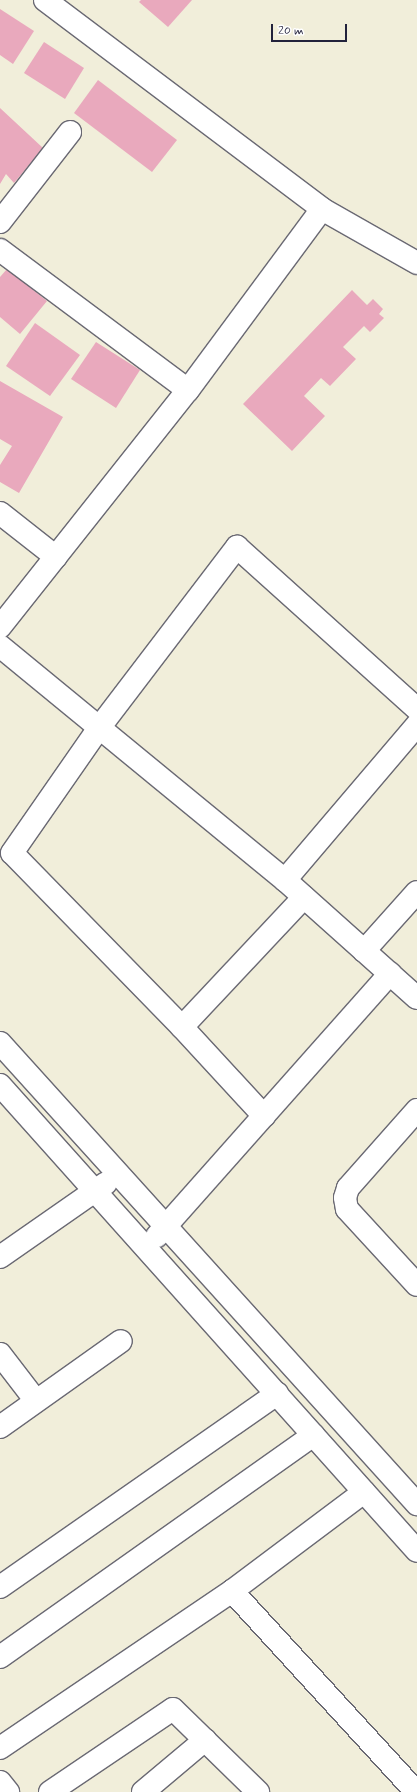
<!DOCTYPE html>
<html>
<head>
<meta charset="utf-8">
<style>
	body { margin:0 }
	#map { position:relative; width:417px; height:1792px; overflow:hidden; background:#f1eeda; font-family:Mynerve,sans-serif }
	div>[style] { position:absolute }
	.building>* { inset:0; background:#e9a9bd }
	.roads { filter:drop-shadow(1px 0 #6a6973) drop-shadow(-1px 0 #6a6973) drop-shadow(0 1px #6a6973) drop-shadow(0 -1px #6a6973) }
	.minor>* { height:22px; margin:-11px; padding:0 11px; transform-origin:11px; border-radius:11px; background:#fff }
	span { translate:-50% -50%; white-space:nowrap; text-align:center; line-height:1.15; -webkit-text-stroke:4px #fff; paint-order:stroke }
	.scale { position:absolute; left:271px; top:24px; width:76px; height:18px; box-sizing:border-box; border:2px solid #22223b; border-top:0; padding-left:5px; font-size:12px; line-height:14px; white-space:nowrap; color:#22223b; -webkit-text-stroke:3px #fff; paint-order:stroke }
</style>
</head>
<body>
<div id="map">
	<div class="building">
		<div style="clip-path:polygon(141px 0,192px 0,168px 27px,139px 2px)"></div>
		<div style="clip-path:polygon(0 9px,34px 31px,13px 64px,0 55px)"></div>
		<div style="clip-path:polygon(44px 42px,84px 68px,65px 99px,24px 73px)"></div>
		<div style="clip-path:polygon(98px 80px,177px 140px,152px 172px,74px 113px)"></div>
		<div style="clip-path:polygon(0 108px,43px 148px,14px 183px,6px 174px,0 184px)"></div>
		<div style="clip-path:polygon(7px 269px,47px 301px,20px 334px,0 317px,0 277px)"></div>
		<div style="clip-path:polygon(352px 290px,367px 305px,373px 299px,383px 309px,379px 314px,384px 318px,370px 332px,364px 326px,343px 347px,356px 359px,330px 386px,321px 378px,304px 396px,325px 416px,292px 451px,243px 404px)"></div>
		<div style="clip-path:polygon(35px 323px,80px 355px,50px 396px,6px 366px)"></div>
		<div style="clip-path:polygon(96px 342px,140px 370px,116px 408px,71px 379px)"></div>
		<div style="clip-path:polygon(0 381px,63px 417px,19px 493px,0 482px,0 465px,12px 446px,0 439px)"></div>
	</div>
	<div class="roads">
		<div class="minor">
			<div style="left:45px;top:0;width:347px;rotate:37deg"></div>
			<div style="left:322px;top:209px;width:109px;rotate:29.6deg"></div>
			<div style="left:0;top:222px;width:114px;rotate:-52.1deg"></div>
			<div style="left:0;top:250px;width:234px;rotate:36.7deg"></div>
			<div style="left:0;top:513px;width:71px;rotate:38.2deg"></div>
			<div style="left:0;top:627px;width:303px;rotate:-51.6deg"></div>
			<div style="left:188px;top:390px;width:225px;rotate:-53.5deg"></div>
			<div style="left:0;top:646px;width:369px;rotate:39.4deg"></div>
			<div style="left:285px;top:880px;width:177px;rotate:41.8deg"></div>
			<div style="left:285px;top:880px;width:204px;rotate:-49.6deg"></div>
			<div style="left:364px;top:951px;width:79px;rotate:-48.1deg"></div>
			<div style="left:182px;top:1027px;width:178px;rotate:-46.8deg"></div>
			<div style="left:0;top:1043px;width:622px;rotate:47.87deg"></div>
			<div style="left:0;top:1085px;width:625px;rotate:48.18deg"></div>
			<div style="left:417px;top:1110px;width:104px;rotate:131.5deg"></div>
			<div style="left:348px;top:1188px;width:10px;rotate:107deg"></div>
			<div style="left:345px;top:1198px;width:11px;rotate:80deg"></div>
			<div style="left:347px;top:1209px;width:103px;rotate:47.4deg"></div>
			<div style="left:264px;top:1116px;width:121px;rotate:-132.7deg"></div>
			<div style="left:182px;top:1027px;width:243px;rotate:-134.3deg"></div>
			<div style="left:12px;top:853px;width:152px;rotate:-55.2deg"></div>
			<div style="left:99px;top:728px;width:228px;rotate:-52.7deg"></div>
			<div style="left:237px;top:547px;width:242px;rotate:42deg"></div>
			<div style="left:157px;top:1236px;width:351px;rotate:-48.4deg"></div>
			<div style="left:0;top:1257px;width:129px;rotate:-34.9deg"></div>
			<div style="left:0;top:1354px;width:59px;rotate:52.5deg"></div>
			<div style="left:0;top:1427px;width:148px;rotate:-35.4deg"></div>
			<div style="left:0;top:1587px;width:338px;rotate:-34.9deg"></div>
			<div style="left:232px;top:1591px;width:273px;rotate:47.5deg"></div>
			<div style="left:0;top:1657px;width:384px;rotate:-35.3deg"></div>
			<div style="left:0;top:1748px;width:280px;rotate:-34.1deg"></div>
			<div style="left:232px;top:1591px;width:165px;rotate:-36.9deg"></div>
			<div style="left:0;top:1782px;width:13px;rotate:51deg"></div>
			<div style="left:50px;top:1792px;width:148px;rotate:-34deg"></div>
			<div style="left:173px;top:1709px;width:119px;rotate:44.3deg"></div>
			<div style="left:143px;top:1792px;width:81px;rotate:-40deg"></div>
		</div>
	</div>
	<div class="scale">20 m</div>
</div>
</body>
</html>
